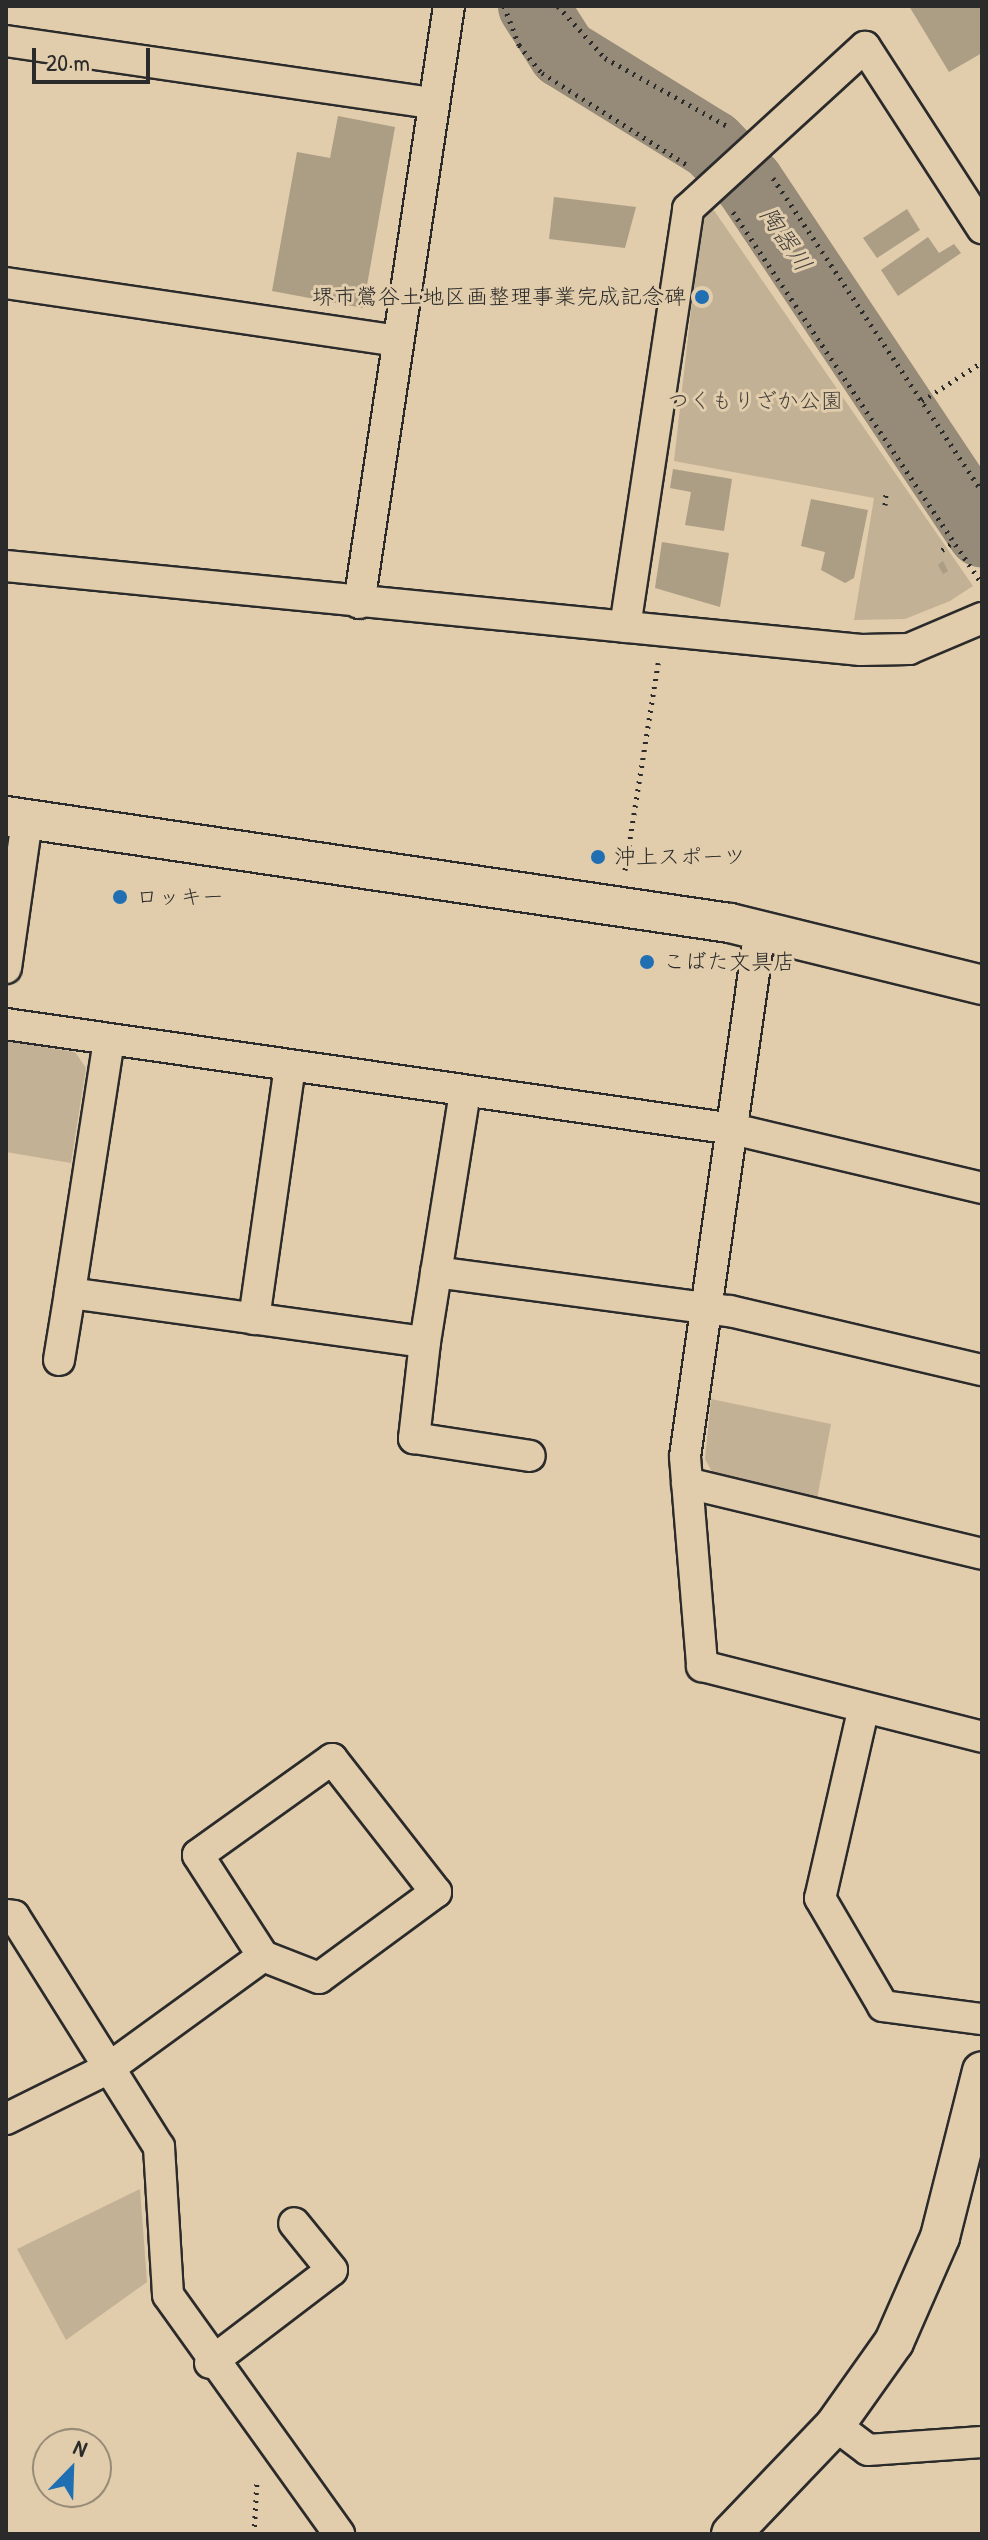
<!DOCTYPE html>
<html>
<head>
<meta charset="utf-8">
<style>
	body { margin:0 }
	#map { position:relative; width:988px; height:2540px; overflow:hidden; background:#e1ccab; font-family:"Patrick Hand","Klee One",sans-serif }
	div>[style] { position:absolute }
	.green>* { inset:0; background:#c3b196 }
	.river>* { height:70px; margin:-35px; padding:0 35px; transform-origin:35px; border-radius:35px; background:#968a78 }
	.building>* { inset:0; background:#ac9d85 }
	.path>* { height:5px; margin-top:-2.5px; transform-origin:0; background:repeating-linear-gradient(90deg,#2b2b2b 0 2px,transparent 0 8px) }
	.roads { filter:drop-shadow(2px 0 #2b2b2b) drop-shadow(-2px 0 #2b2b2b) drop-shadow(0 2px #2b2b2b) drop-shadow(0 -2px #2b2b2b) }
	.minor>* { height:30px; margin:-15px; padding:0 15px; transform-origin:15px; border-radius:15px; background:#e1ccab }
	.tertiary>* { height:38px; margin:-19px; padding:0 19px; transform-origin:19px; border-radius:19px; background:#e1ccab }
	.dots>* { width:22px; height:22px; translate:-50% -50%; box-sizing:border-box; border:4px solid #e1ccab; border-radius:50% }
	span { translate:-50% -50%; white-space:nowrap; text-align:center; line-height:1.15; -webkit-text-stroke:6px #e1ccab; paint-order:stroke }
	.poi-label { font-size:22px; color:#2b2b2b }
	.right { translate:-100% -50%; text-align:right }
	.left { translate:0 -50%; text-align:left }
	.park-label { font-size:22px; color:#423f3b }
	.water-label { font-size:24px; color:#403e3a; font-style:italic }
	.frame { position:absolute; inset:0; border:8px solid #2b2b2b; pointer-events:none }
	.north { position:absolute; left:32px; top:2428px; width:80px; height:80px; box-sizing:border-box; background:#e1ccab; border:2px solid #988c78; border-radius:50%; rotate:23deg; font-size:22px; font-weight:700; line-height:32px; text-align:center; color:#2b2b2b }
	.north::after { content:''; display:block; margin:auto; width:28px; height:36px; background:#1f6fb2; clip-path:polygon(50% 0,100% 100%,50% 72%,0 100%) }
	.scale { position:absolute; left:32px; top:48px; width:118px; height:36px; box-sizing:border-box; border:4px solid #2b2b2b; border-top:0; padding-left:10px; font-size:24px; line-height:28px; white-space:nowrap; color:#2b2b2b; -webkit-text-stroke:6px #e1ccab; paint-order:stroke }
</style>
</head>
<body>
<div id="map">
	<div class="green">
		<div style="clip-path:polygon(713px 209px,973px 586px,950px 601px,905px 619px,854px 620px,874px 498px,674px 461px,701px 222px)"></div>
		<div style="clip-path:polygon(6px 1041px,75px 1052px,86px 1068px,71px 1163px,6px 1152px)"></div>
		<div style="clip-path:polygon(711px 1399px,831px 1424px,817px 1499px,716px 1479px,705px 1459px)"></div>
		<div style="clip-path:polygon(140px 2189px,147px 2282px,66px 2340px,17px 2249px)"></div>
	</div>
	<div class="river">
		<div style="left:533px;top:6px;width:56px;rotate:57.4deg"></div>
		<div style="left:563px;top:53px;width:175px;rotate:31.7deg"></div>
		<div style="left:712px;top:145px;width:53px;rotate:45.8deg"></div>
		<div style="left:749px;top:183px;width:420px;rotate:56.3deg"></div>
	</div>
	<div class="building">
		<div style="clip-path:polygon(909px 6px,982px 6px,982px 53px,949px 72px)"></div>
		<div style="clip-path:polygon(338px 116px,395px 127px,363px 308px,272px 291px,297px 152px,330px 158px)"></div>
		<div style="clip-path:polygon(554px 197px,636px 207px,625px 248px,549px 239px)"></div>
		<div style="clip-path:polygon(907px 209px,920px 230px,877px 258px,863px 238px)"></div>
		<div style="clip-path:polygon(928px 237px,939px 253px,954px 244px,961px 253px,898px 296px,881px 270px)"></div>
		<div style="clip-path:polygon(673px 469px,732px 479px,724px 531px,685px 525px,691px 492px,670px 488px)"></div>
		<div style="clip-path:polygon(811px 499px,868px 510px,854px 578px,845px 583px,821px 570px,825px 552px,801px 546px)"></div>
		<div style="clip-path:polygon(662px 542px,729px 553px,720px 607px,655px 588px)"></div>
		<div style="clip-path:polygon(943px 561px,948px 571px,943px 574px,938px 565px)"></div>
	</div>
	<div class="path">
		<div style="left:504px;top:6px;width:42px;rotate:69deg"></div>
		<div style="left:519px;top:45px;width:36px;rotate:51deg"></div>
		<div style="left:542px;top:73px;width:172px;rotate:32.4deg"></div>
		<div style="left:558px;top:6px;width:70px;rotate:47.9deg"></div>
		<div style="left:605px;top:58px;width:140px;rotate:29.1deg"></div>
		<div style="left:773px;top:178px;width:376px;rotate:56.3deg"></div>
		<div style="left:733px;top:212px;width:446px;rotate:56.2deg"></div>
		<div style="left:922px;top:401px;width:72px;rotate:-33deg"></div>
		<div style="left:885px;top:505px;width:11px;rotate:-85deg"></div>
		<div style="left:942px;top:550px;width:14px;rotate:-34deg"></div>
		<div style="left:625px;top:870px;width:210px;rotate:-80.9deg"></div>
		<div style="left:254px;top:2534px;width:53px;rotate:-86.8deg"></div>
	</div>
	<div class="roads">
		<div class="minor">
			<div style="left:6px;top:41px;width:431px;rotate:8.3deg"></div>
			<div style="left:6px;top:283px;width:396px;rotate:8.4deg"></div>
			<div style="left:6px;top:566px;width:859px;rotate:5.61deg"></div>
			<div style="left:861px;top:650px;width:48px;rotate:-1.2deg"></div>
			<div style="left:909px;top:649px;width:79px;rotate:-23deg"></div>
			<div style="left:359px;top:603px;width:604px;rotate:-81.43deg"></div>
			<div style="left:625px;top:627px;width:423px;rotate:-81.4deg"></div>
			<div style="left:688px;top:209px;width:240px;rotate:-42.5deg"></div>
			<div style="left:865px;top:47px;width:216px;rotate:57.1deg"></div>
			<div style="left:760px;top:930px;width:532px;rotate:98.1deg"></div>
			<div style="left:685px;top:1457px;width:210px;rotate:85.3deg"></div>
			<div style="left:702px;top:1666px;width:289px;rotate:14.2deg"></div>
			<div style="left:6px;top:968px;width:149px;rotate:-81.9deg"></div>
			<div style="left:6px;top:1024px;width:735px;rotate:8.22deg"></div>
			<div style="left:733px;top:1129px;width:256px;rotate:13.3deg"></div>
			<div style="left:109px;top:1040px;width:256px;rotate:98.8deg"></div>
			<div style="left:70px;top:1293px;width:358px;rotate:7.9deg"></div>
			<div style="left:425px;top:1342px;width:254px;rotate:-80.9deg"></div>
			<div style="left:436px;top:1272px;width:297px;rotate:7.6deg"></div>
			<div style="left:730px;top:1311px;width:259px;rotate:13.2deg"></div>
			<div style="left:254px;top:1319px;width:256px;rotate:-81.9deg"></div>
			<div style="left:425px;top:1342px;width:97px;rotate:96.5deg"></div>
			<div style="left:414px;top:1438px;width:117px;rotate:8.8deg"></div>
			<div style="left:59px;top:1360px;width:68px;rotate:-80.7deg"></div>
			<div style="left:687px;top:1483px;width:303px;rotate:13.5deg"></div>
			<div style="left:863px;top:1711px;width:192px;rotate:102.9deg"></div>
			<div style="left:820px;top:1898px;width:125px;rotate:59.7deg"></div>
			<div style="left:883px;top:2006px;width:100px;rotate:7.5deg"></div>
			<div style="left:332px;top:1759px;width:169px;rotate:52deg"></div>
			<div style="left:436px;top:1892px;width:145px;rotate:143.7deg"></div>
			<div style="left:319px;top:1978px;width:60px;rotate:-158.6deg"></div>
			<div style="left:263px;top:1956px;width:120px;rotate:-122.8deg"></div>
			<div style="left:198px;top:1855px;width:165px;rotate:-35.6deg"></div>
			<div style="left:6px;top:1915px;width:8px;rotate:7deg"></div>
			<div style="left:14px;top:1916px;width:273px;rotate:57.9deg"></div>
			<div style="left:159px;top:2147px;width:148px;rotate:86.5deg"></div>
			<div style="left:168px;top:2295px;width:294px;rotate:54.4deg"></div>
			<div style="left:6px;top:2119px;width:115px;rotate:-26.3deg"></div>
			<div style="left:109px;top:2068px;width:190px;rotate:-36deg"></div>
			<div style="left:210px;top:2363px;width:153px;rotate:-37.3deg"></div>
			<div style="left:332px;top:2270px;width:60px;rotate:-129deg"></div>
			<div style="left:835px;top:2425px;width:41px;rotate:37.1deg"></div>
			<div style="left:868px;top:2450px;width:114px;rotate:-4deg"></div>
		</div>
		<div class="tertiary">
			<div style="left:6px;top:816px;width:732px;rotate:8.41deg"></div>
			<div style="left:730px;top:923px;width:260px;rotate:13.8deg"></div>
			<div style="left:731px;top:2534px;width:151px;rotate:-46.3deg"></div>
			<div style="left:835px;top:2425px;width:102px;rotate:-54.6deg"></div>
			<div style="left:894px;top:2342px;width:115px;rotate:-66.3deg"></div>
			<div style="left:940px;top:2237px;width:171px;rotate:-75.8deg"></div>
		</div>
	</div>
	<div class="dots">
		<div style="left:702px;top:297px;background:#1f6fb2"></div>
		<div style="left:598px;top:857px;background:#1f6fb2"></div>
		<div style="left:120px;top:897px;background:#1f6fb2"></div>
		<div style="left:647px;top:962px;background:#1f6fb2"></div>
	</div>
	<div class="poi-label">
		<span class="right" style="left:686px;top:297px">堺市鶯谷土地区画整理事業完成記念碑</span>
		<span class="left" style="left:614px;top:857px">沖上スポーツ</span>
		<span class="left" style="left:136px;top:897px">ロッキー</span>
		<span class="left" style="left:663px;top:962px">こばた文具店</span>
	</div>
	<div class="park-label">
		<span style="left:755px;top:401px">つくもりざか公園</span>
	</div>
	<div class="water-label">
		<span style="left:786px;top:239px;rotate:56deg">陶器川</span>
	</div>
	<div class="frame"></div>
	<div class="north">N</div>
	<div class="scale">20 m</div>
</div>
</body>
</html>
